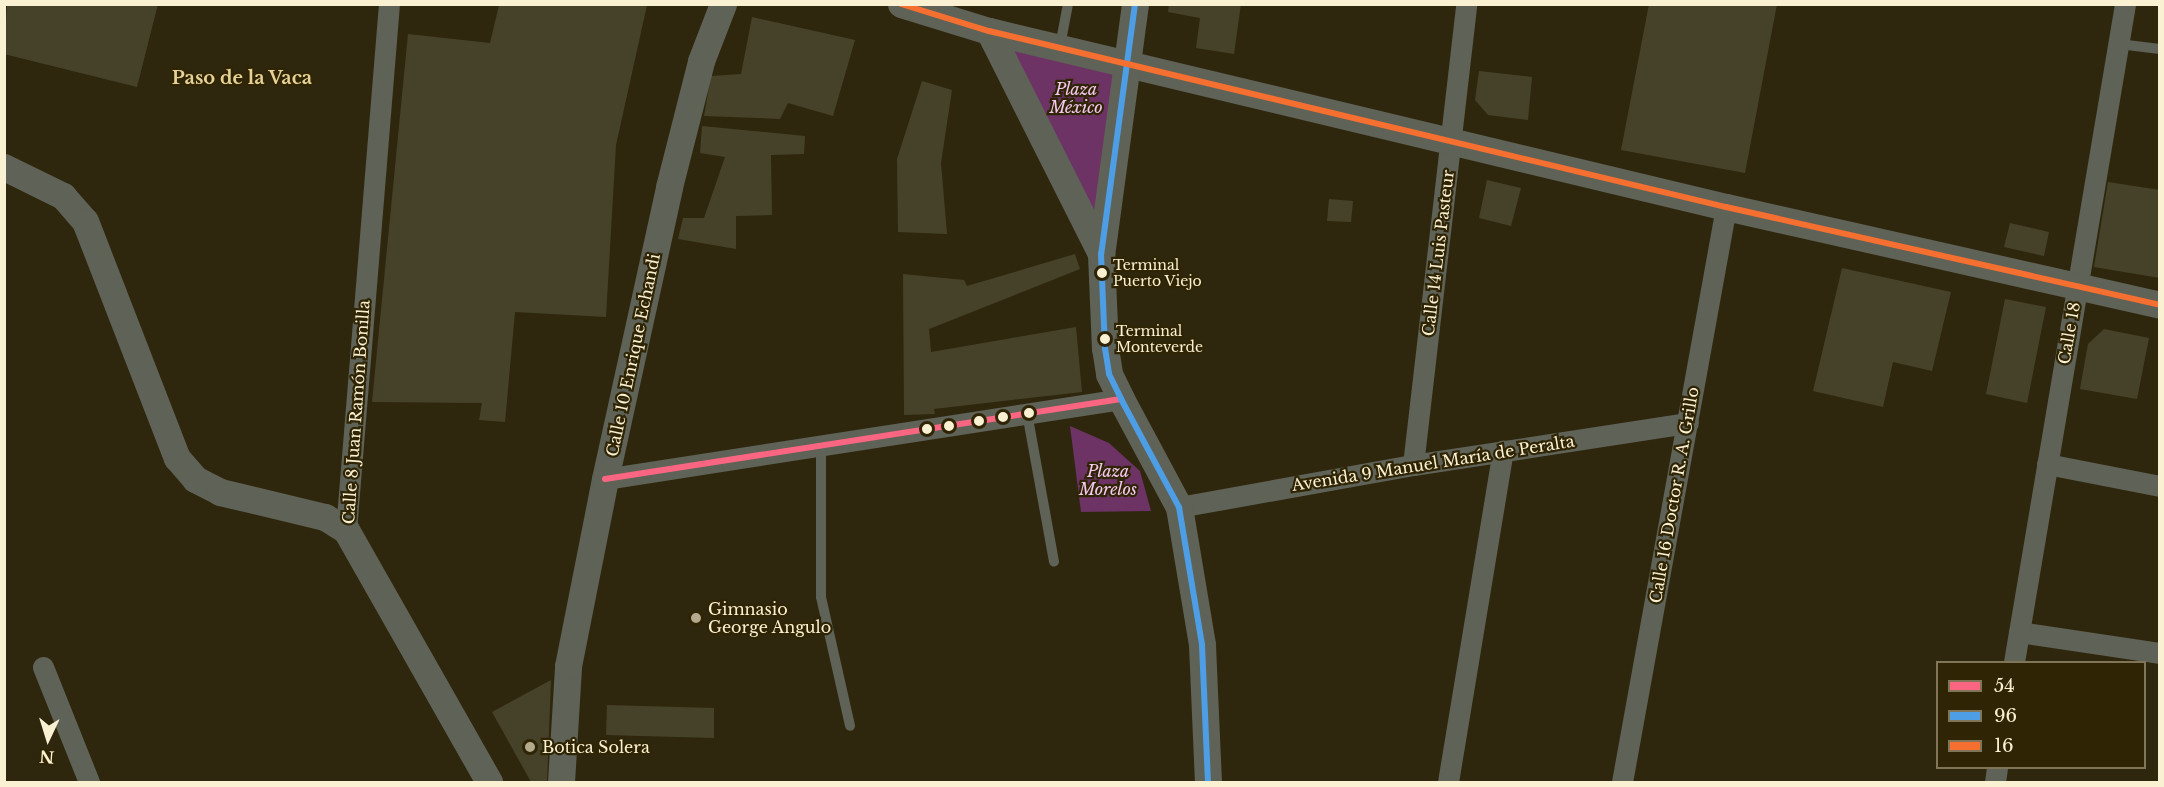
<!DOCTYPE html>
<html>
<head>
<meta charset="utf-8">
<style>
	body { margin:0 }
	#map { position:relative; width:2164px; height:787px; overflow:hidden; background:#2f270d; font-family:"Libre Baskerville",serif }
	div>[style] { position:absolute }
	.green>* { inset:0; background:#6c3364 }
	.building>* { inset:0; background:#46422a }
	.service>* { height:10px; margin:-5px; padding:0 5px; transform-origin:5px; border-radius:5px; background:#5f6257 }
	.minor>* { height:21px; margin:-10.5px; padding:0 10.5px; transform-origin:10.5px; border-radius:10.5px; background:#5f6257 }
	.tertiary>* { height:27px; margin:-13.5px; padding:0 13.5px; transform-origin:13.5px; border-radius:13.5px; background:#5f6257 }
	.bus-1>* { height:6px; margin:-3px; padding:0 3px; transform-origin:3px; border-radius:3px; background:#fa6682 }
	.bus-2>* { height:6px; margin:-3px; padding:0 3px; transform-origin:3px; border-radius:3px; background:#4d9ee5 }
	.bus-3>* { height:6px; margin:-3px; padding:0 3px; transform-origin:3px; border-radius:3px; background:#f46f30 }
	.dots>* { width:16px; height:16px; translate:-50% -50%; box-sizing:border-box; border:3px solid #2f2505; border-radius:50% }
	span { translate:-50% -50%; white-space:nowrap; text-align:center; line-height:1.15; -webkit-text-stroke:4.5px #2f2505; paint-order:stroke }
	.bus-label { font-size:14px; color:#faf0d2 }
	.left { translate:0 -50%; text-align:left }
	.park-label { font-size:16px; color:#f8c9f2; font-style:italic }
	.street-label { font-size:16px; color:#faf0d2 }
	.poi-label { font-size:16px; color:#faf0d2 }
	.neighbourhood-label { font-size:18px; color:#e7d195; font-weight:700 }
	.frame { position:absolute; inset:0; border:6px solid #faf0d2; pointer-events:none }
	.legend { position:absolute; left:1936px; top:661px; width:210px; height:108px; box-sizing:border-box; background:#2f2505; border:2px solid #807657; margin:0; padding:8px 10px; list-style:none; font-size:18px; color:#faf0d2 }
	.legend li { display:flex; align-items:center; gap:12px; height:30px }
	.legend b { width:30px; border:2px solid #807657 }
	.north { position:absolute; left:18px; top:709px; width:60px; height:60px; -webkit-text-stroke:4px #2f2505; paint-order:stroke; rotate:184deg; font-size:16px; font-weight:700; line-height:24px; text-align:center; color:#faf0d2 }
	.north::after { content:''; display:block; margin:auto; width:21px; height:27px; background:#faf0d2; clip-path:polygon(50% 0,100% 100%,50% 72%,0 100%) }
</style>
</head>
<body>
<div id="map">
	<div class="green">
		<div style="clip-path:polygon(989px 31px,1129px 62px,1101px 254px)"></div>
		<div style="clip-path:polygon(1070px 426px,1109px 443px,1140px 471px,1151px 511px,1081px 512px)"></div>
	</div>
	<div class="building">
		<div style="clip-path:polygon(7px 4px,158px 4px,137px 87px,4px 54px)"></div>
		<div style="clip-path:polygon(1169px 4px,1241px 4px,1234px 54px,1196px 48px,1200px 18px,1168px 12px)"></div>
		<div style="clip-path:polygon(1649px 4px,1777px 4px,1745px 173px,1621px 150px)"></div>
		<div style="clip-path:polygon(499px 5px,647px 5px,616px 145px,606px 317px,515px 312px,505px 422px,479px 420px,482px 403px,372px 402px,408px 34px,490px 43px)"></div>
		<div style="clip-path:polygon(752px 17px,855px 40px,833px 116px,788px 103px,780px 119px,704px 116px,711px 76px,741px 74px)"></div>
		<div style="clip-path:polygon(1479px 71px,1532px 77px,1528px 120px,1488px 115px,1475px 100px)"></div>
		<div style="clip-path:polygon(922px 81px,952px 90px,941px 163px,947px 234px,898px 232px,897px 159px)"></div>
		<div style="clip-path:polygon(702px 126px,805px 136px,804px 154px,771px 155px,772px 215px,736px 216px,736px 249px,678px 239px,683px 218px,704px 218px,725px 157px,700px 153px)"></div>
		<div style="clip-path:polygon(1487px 180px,1521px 188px,1511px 226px,1479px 218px)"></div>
		<div style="clip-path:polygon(2108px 182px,2160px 190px,2160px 278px,2094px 267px)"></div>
		<div style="clip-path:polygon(1329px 199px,1353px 201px,1351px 222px,1327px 221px)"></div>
		<div style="clip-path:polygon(2010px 223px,2049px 232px,2044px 256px,2004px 247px)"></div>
		<div style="clip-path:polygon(1075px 254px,1080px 269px,929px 329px,931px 352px,1076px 327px,1082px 392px,934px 409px,935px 414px,904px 415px,903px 274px,964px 280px,967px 286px)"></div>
		<div style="clip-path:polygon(1842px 268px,1951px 292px,1932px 371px,1893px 362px,1883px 407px,1813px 391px)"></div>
		<div style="clip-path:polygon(2005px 299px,2046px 307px,2027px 403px,1986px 394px)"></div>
		<div style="clip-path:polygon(2104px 329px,2149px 338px,2137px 399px,2080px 389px,2088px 344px)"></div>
		<div style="clip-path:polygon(551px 680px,547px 782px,531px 782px,492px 712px)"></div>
		<div style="clip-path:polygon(607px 705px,714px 708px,714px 738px,606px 735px)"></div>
	</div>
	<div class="service">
		<div style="left:2119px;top:44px;width:41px;rotate:7deg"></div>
		<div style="left:1060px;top:46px;width:43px;rotate:-79.2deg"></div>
		<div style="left:1027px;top:413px;width:151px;rotate:79.7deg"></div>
		<div style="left:821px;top:445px;width:152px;rotate:90deg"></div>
		<div style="left:821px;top:597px;width:132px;rotate:77.3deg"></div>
	</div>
	<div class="minor">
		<div style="left:2047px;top:464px;width:115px;rotate:11deg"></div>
		<div style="left:1413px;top:465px;width:464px;rotate:-83.4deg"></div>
		<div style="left:605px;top:479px;width:522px;rotate:-8.81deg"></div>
		<div style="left:1179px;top:507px;width:238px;rotate:-10.2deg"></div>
		<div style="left:1413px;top:465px;width:278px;rotate:-8.7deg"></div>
		<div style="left:346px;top:530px;width:528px;rotate:-85.33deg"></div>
		<div style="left:2019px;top:632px;width:143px;rotate:8.5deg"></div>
		<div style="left:2014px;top:662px;width:667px;rotate:-80.42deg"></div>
		<div style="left:43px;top:667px;width:124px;rotate:68.2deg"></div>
		<div style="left:1448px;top:782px;width:336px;rotate:-80.6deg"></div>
		<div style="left:1622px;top:782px;width:584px;rotate:-79.75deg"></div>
		<div style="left:1995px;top:782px;width:14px;rotate:-82deg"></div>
	</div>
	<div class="tertiary">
		<div style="left:901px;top:4px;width:92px;rotate:17.1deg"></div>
		<div style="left:989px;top:31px;width:758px;rotate:13.43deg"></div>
		<div style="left:1726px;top:207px;width:445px;rotate:12.7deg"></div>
		<div style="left:1135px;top:4px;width:252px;rotate:97.7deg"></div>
		<div style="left:1101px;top:254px;width:94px;rotate:87.6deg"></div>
		<div style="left:1105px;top:348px;width:26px;rotate:81deg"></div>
		<div style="left:1109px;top:374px;width:28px;rotate:64deg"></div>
		<div style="left:1121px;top:399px;width:123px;rotate:61.8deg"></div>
		<div style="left:1179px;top:507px;width:140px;rotate:80.5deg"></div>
		<div style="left:1202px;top:645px;width:137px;rotate:87.5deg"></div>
		<div style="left:989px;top:31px;width:250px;rotate:63.3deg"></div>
		<div style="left:4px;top:167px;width:66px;rotate:26.2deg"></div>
		<div style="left:63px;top:196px;width:33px;rotate:49deg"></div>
		<div style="left:85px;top:221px;width:254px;rotate:68.8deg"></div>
		<div style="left:177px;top:458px;width:28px;rotate:49deg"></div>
		<div style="left:195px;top:479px;width:28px;rotate:27deg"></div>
		<div style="left:220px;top:492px;width:108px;rotate:13.4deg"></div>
		<div style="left:325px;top:517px;width:25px;rotate:32deg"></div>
		<div style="left:346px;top:530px;width:290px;rotate:60.4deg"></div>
		<div style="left:561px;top:782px;width:116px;rotate:-86.5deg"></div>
		<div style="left:568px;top:666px;width:191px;rotate:-78.8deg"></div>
		<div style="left:605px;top:479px;width:299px;rotate:-77.6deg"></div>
		<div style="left:669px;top:187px;width:130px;rotate:-75.7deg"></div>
		<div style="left:701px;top:61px;width:61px;rotate:-68.9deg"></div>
	</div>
	<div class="bus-1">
		<div style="left:605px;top:479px;width:522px;rotate:-8.81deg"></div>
	</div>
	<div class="bus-2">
		<div style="left:1135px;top:4px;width:252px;rotate:97.7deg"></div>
		<div style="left:1101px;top:254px;width:94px;rotate:87.6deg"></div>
		<div style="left:1105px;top:348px;width:26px;rotate:81deg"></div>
		<div style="left:1109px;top:374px;width:28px;rotate:64deg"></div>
		<div style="left:1121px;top:399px;width:123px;rotate:61.8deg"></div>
		<div style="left:1179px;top:507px;width:140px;rotate:80.5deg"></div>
		<div style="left:1202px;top:645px;width:137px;rotate:87.5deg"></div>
	</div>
	<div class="bus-3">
		<div style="left:901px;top:4px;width:92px;rotate:17.1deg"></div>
		<div style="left:989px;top:31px;width:758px;rotate:13.43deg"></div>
		<div style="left:1726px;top:207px;width:445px;rotate:12.7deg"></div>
	</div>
	<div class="dots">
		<div style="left:1102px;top:273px;background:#faf0d2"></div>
		<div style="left:1105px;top:339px;background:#faf0d2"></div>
		<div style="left:1029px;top:413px;background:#faf0d2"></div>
		<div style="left:1003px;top:417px;background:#faf0d2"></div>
		<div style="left:979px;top:421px;background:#faf0d2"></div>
		<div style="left:949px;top:426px;background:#faf0d2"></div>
		<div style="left:927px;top:429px;background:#faf0d2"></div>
		<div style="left:696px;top:618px;background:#b3aa8d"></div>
		<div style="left:530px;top:747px;background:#b3aa8d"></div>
	</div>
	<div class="bus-label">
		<span class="left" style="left:1113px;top:273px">Terminal<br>Puerto Viejo</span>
		<span class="left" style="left:1116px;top:339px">Terminal<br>Monteverde</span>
	</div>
	<div class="park-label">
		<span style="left:1076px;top:98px">Plaza<br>México</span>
		<span style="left:1108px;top:480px">Plaza<br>Morelos</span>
	</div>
	<div class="street-label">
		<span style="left:1438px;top:253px;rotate:-83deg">Calle 14 Luis Pasteur</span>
		<span style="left:2069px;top:333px;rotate:-80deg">Calle 18</span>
		<span style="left:633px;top:355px;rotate:-78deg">Calle 10 Enrique Echandi</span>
		<span style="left:356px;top:412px;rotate:-86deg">Calle 8 Juan Ramón Bonilla</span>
		<span style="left:1433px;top:463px;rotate:-9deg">Avenida 9 Manuel María de Peralta</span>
		<span style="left:1674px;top:495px;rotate:-80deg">Calle 16 Doctor R. A. Grillo</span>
	</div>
	<div class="poi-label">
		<span class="left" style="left:708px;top:618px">Gimnasio<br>George Angulo</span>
		<span class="left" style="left:542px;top:747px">Botica Solera</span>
	</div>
	<div class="neighbourhood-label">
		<span style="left:242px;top:78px">Paso de la Vaca</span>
	</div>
	<div class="frame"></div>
	<ul class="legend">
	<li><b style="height:8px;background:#fa6682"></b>54</li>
	<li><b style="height:8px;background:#4d9ee5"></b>96</li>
	<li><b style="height:8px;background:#f46f30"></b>16</li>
	</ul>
	<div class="north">N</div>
</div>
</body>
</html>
